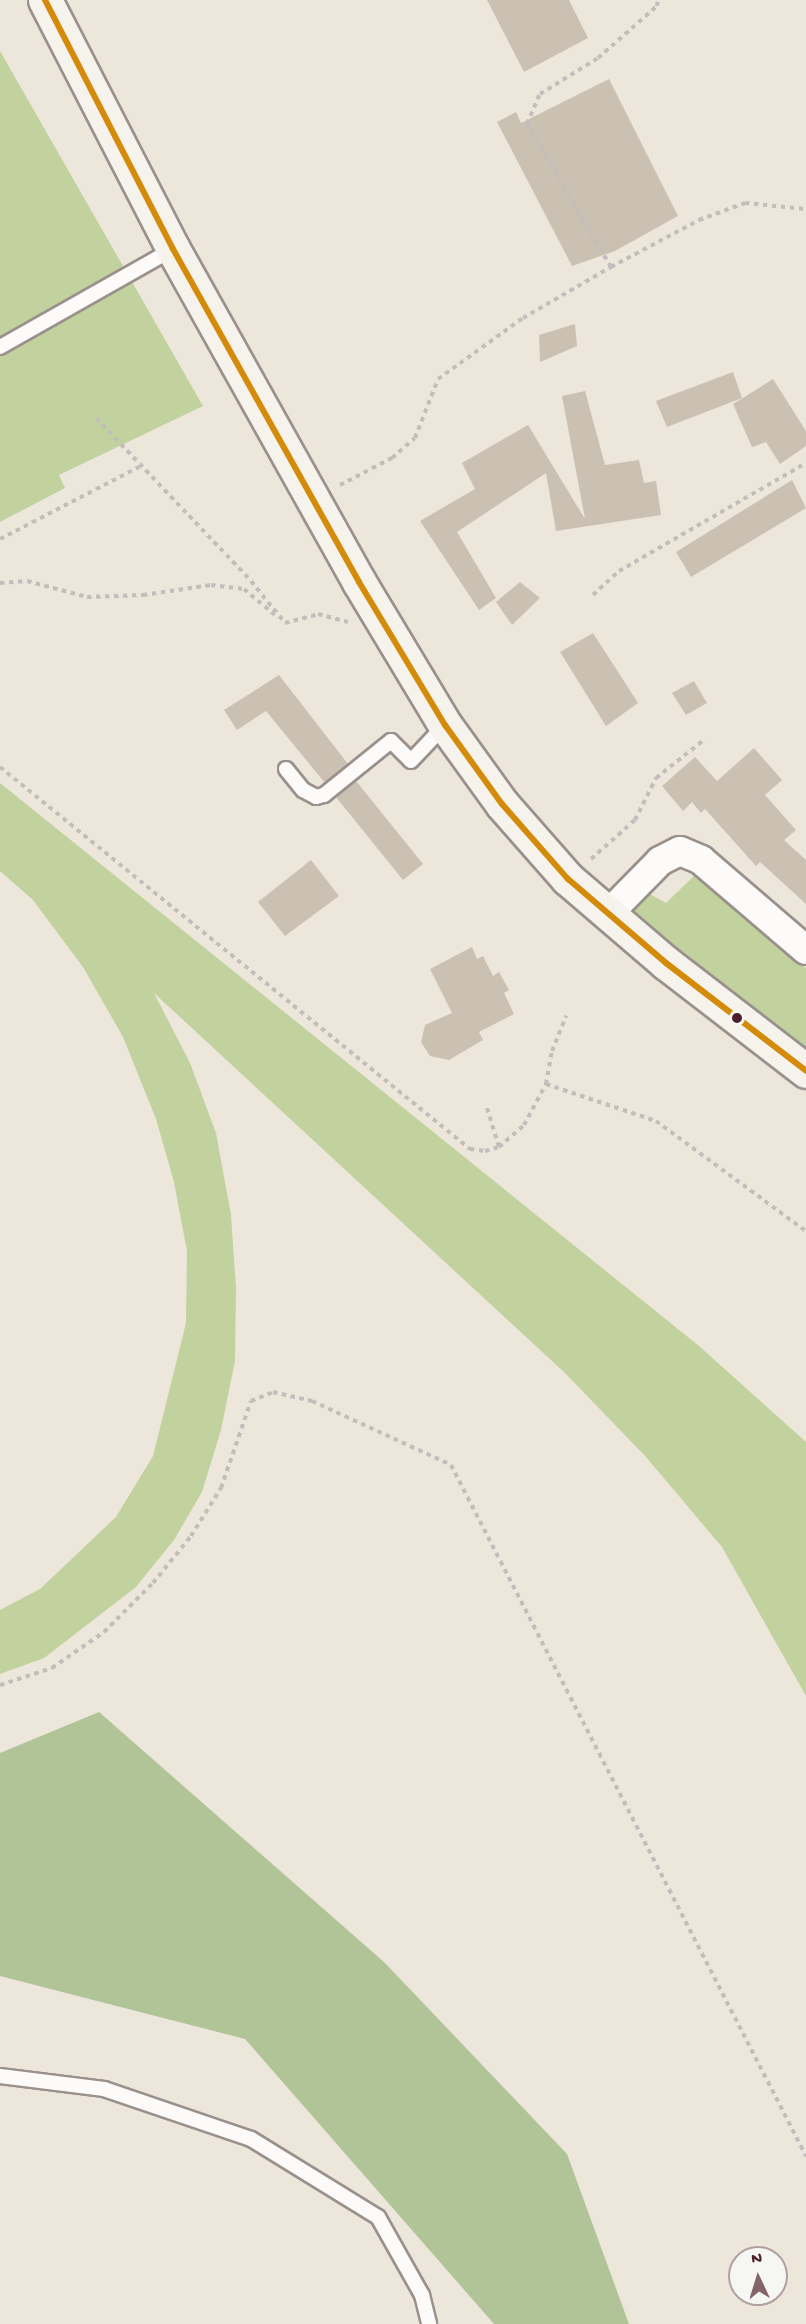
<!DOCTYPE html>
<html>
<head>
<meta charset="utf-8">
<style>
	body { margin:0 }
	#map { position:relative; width:806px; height:2324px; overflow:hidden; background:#ede6db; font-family:"Gochi Hand",sans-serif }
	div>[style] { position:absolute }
	.green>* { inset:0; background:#c1d29e }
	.forest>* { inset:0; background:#b0c497 }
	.building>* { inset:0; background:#cbc1b3 }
	.path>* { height:4px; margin-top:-2px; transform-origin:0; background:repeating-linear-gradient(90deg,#c3bdbc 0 4.5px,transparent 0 9px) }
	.roads { filter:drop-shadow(2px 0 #9a908c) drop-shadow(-2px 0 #9a908c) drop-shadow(0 2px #9a908c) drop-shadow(0 -2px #9a908c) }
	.lane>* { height:14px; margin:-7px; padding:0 7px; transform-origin:7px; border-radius:7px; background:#fcfbfa }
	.street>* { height:28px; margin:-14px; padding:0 14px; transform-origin:14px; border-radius:14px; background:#fcfbfa }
	.secondary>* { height:33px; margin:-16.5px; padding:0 16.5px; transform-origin:16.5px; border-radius:16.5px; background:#f6f2ec }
	.bus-1>* { height:6px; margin:-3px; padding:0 3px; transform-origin:3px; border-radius:3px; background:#d48b09 }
	.dots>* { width:16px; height:16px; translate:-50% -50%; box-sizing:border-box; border:3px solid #f6f6f2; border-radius:50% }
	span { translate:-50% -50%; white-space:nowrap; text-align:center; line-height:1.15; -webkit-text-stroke:6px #f6f6f2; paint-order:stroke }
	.north { position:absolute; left:728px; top:2246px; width:60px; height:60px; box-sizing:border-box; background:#f6f6f2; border:2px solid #b1a0a2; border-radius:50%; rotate:356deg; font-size:16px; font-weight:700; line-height:24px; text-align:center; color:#4a1f2b }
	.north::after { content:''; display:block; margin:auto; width:21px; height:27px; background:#836569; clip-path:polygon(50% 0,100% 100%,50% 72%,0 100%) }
</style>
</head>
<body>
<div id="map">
	<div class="green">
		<div style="clip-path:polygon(0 51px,203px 406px,59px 475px,65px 488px,0 522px)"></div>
		<div style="clip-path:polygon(0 783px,699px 1346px,806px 1442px,806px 1696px,722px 1547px,646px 1457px,565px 1373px,154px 993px,190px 1063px,216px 1133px,231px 1215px,236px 1288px,235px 1361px,221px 1430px,202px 1492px,174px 1540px,136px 1587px,44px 1658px,0 1674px,0 1610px,40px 1589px,116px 1517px,153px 1456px,186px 1323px,187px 1251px,174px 1182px,156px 1119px,123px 1037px,83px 967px,33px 900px,0 871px)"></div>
		<div style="clip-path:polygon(694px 876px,806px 968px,806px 1048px,627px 909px,644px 891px,666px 903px)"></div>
	</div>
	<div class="forest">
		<div style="clip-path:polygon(99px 1712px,384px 1962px,567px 2154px,629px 2324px,494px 2324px,245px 2039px,0 1976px,0 1753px)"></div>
	</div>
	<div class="building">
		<div style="clip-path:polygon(487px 0,569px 0,588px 38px,524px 72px)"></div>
		<div style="clip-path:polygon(609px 79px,678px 216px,615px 251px,572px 266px,497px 122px,516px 112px,521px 123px)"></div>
		<div style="clip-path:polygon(575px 324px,577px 346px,540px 362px,539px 335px)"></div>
		<div style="clip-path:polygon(733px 372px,742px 398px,667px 427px,656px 401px)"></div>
		<div style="clip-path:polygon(773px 379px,806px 431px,806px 446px,780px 464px,766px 442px,752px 447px,733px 404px)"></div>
		<div style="clip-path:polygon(585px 391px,605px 465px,639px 460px,644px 483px,656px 481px,661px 515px,556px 531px,546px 473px,457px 532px,496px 598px,479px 610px,420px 521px,475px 489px,462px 463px,528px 425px,585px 519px,562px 396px)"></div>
		<div style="clip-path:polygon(792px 480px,806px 508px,691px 577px,676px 552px)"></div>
		<div style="clip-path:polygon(520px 582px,540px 598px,512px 625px,496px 602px)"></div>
		<div style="clip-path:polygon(593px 633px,638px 703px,606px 726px,560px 652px)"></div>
		<div style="clip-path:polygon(279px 675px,348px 764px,325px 783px,266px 711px,237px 730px,224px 710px)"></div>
		<div style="clip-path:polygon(694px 681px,707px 703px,686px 715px,672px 693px)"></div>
		<div style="clip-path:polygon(754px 748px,782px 780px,765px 795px,796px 830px,784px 840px,806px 860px,806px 904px,760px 862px,756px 866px,705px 809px,701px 813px,692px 802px,683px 811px,662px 786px,695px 757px,717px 781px)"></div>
		<div style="clip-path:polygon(356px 781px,423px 864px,403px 880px,336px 797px)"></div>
		<div style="clip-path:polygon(311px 860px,339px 896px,285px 936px,258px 902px)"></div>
		<div style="clip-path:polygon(472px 947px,477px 959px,483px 956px,493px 976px,499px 972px,509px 990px,504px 993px,514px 1014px,479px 1032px,483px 1040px,449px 1060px,430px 1056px,421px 1042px,425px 1025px,452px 1013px,430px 969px)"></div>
	</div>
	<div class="path">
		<div style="left:611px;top:267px;width:100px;rotate:-28.1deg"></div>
		<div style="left:699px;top:220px;width:49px;rotate:-20.3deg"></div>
		<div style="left:745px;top:203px;width:61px;rotate:5.6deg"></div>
		<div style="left:96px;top:418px;width:225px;rotate:46.4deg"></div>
		<div style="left:251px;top:581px;width:54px;rotate:51deg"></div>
		<div style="left:285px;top:623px;width:34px;rotate:-15deg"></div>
		<div style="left:318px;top:614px;width:31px;rotate:15deg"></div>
		<div style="left:340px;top:485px;width:59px;rotate:-27.4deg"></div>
		<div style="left:392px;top:458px;width:30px;rotate:-41deg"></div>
		<div style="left:415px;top:438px;width:63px;rotate:-68.7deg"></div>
		<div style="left:438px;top:379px;width:105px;rotate:-35.7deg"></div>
		<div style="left:523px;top:318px;width:102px;rotate:-30.1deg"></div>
		<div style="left:611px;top:267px;width:166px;rotate:-120.4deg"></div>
		<div style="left:527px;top:124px;width:33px;rotate:-67deg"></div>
		<div style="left:540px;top:94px;width:68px;rotate:-31.8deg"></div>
		<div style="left:598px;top:58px;width:79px;rotate:-41.4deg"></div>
		<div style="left:657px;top:6px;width:6px;rotate:-81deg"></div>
		<div style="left:0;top:539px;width:157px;rotate:-27.4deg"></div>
		<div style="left:0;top:583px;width:27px;rotate:-4deg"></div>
		<div style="left:27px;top:581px;width:62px;rotate:14.9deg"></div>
		<div style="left:87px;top:597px;width:56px;rotate:-2deg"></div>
		<div style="left:143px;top:595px;width:69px;rotate:-8.4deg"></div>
		<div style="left:211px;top:585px;width:33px;rotate:7deg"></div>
		<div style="left:244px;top:589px;width:40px;rotate:40deg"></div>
		<div style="left:593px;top:595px;width:35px;rotate:-43deg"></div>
		<div style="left:619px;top:571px;width:216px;rotate:-30deg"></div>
		<div style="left:0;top:767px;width:606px;rotate:39.1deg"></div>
		<div style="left:470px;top:1149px;width:15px;rotate:8deg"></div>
		<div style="left:485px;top:1151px;width:15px;rotate:-16deg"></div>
		<div style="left:499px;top:1147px;width:33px;rotate:-41deg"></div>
		<div style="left:524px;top:1125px;width:47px;rotate:-61.8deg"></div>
		<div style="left:546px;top:1084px;width:34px;rotate:-80deg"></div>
		<div style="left:552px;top:1051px;width:38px;rotate:-68deg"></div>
		<div style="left:591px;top:859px;width:59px;rotate:-41.6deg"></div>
		<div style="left:635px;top:820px;width:47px;rotate:-63.4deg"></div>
		<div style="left:656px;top:778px;width:63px;rotate:-38.5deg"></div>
		<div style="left:546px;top:1084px;width:116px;rotate:18.6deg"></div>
		<div style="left:656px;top:1121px;width:186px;rotate:36.3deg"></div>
		<div style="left:487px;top:1108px;width:41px;rotate:72.9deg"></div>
		<div style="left:0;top:1685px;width:55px;rotate:-18.1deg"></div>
		<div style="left:52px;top:1668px;width:63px;rotate:-34.7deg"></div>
		<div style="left:104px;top:1632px;width:69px;rotate:-45deg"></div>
		<div style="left:153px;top:1583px;width:60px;rotate:-51deg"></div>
		<div style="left:191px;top:1536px;width:57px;rotate:-58deg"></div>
		<div style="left:221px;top:1488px;width:92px;rotate:-71deg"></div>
		<div style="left:251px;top:1401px;width:24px;rotate:-22deg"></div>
		<div style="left:273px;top:1392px;width:40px;rotate:13deg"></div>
		<div style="left:312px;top:1401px;width:153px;rotate:24.7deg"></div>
		<div style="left:451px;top:1465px;width:777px;rotate:62.81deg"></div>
	</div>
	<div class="roads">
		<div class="lane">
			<div style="left:0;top:347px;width:199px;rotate:-29.5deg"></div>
			<div style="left:286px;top:769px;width:27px;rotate:51deg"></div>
			<div style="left:303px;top:790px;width:15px;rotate:28deg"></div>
			<div style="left:316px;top:797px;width:8px;rotate:-14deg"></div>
			<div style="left:324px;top:795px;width:86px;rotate:-38.9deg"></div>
			<div style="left:391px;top:741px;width:28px;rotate:45deg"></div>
			<div style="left:411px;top:761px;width:50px;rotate:-46.6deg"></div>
			<div style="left:0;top:2076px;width:105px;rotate:7.1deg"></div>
			<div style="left:104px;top:2089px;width:155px;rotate:18.8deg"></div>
			<div style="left:251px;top:2139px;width:149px;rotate:31.6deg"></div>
			<div style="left:378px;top:2217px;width:90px;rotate:60.6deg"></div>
			<div style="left:422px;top:2295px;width:30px;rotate:76deg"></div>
		</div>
		<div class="street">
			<div style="left:608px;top:914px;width:74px;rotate:-45.5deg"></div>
			<div style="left:660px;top:861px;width:22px;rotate:-27deg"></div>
			<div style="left:680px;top:851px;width:23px;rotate:23deg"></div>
			<div style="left:701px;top:860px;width:138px;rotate:40.6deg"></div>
		</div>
		<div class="secondary">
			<div style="left:45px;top:0;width:280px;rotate:62.8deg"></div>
			<div style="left:173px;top:249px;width:381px;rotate:60.8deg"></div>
			<div style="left:359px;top:582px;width:167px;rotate:59deg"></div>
			<div style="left:445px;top:725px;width:97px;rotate:54.2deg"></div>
			<div style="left:502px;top:804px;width:100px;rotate:48.7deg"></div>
			<div style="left:568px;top:879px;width:129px;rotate:40.6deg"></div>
			<div style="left:666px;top:963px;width:177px;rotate:37.6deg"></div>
		</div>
	</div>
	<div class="bus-1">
		<div style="left:45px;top:0;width:280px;rotate:62.8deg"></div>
		<div style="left:173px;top:249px;width:381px;rotate:60.8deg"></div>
		<div style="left:359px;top:582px;width:167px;rotate:59deg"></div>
		<div style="left:445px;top:725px;width:97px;rotate:54.2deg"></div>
		<div style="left:502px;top:804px;width:100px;rotate:48.7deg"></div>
		<div style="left:568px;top:879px;width:129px;rotate:40.6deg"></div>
		<div style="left:666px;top:963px;width:177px;rotate:37.6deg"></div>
	</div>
	<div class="dots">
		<div style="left:737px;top:1018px;background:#4a1f2b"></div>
	</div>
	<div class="north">N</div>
</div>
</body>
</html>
